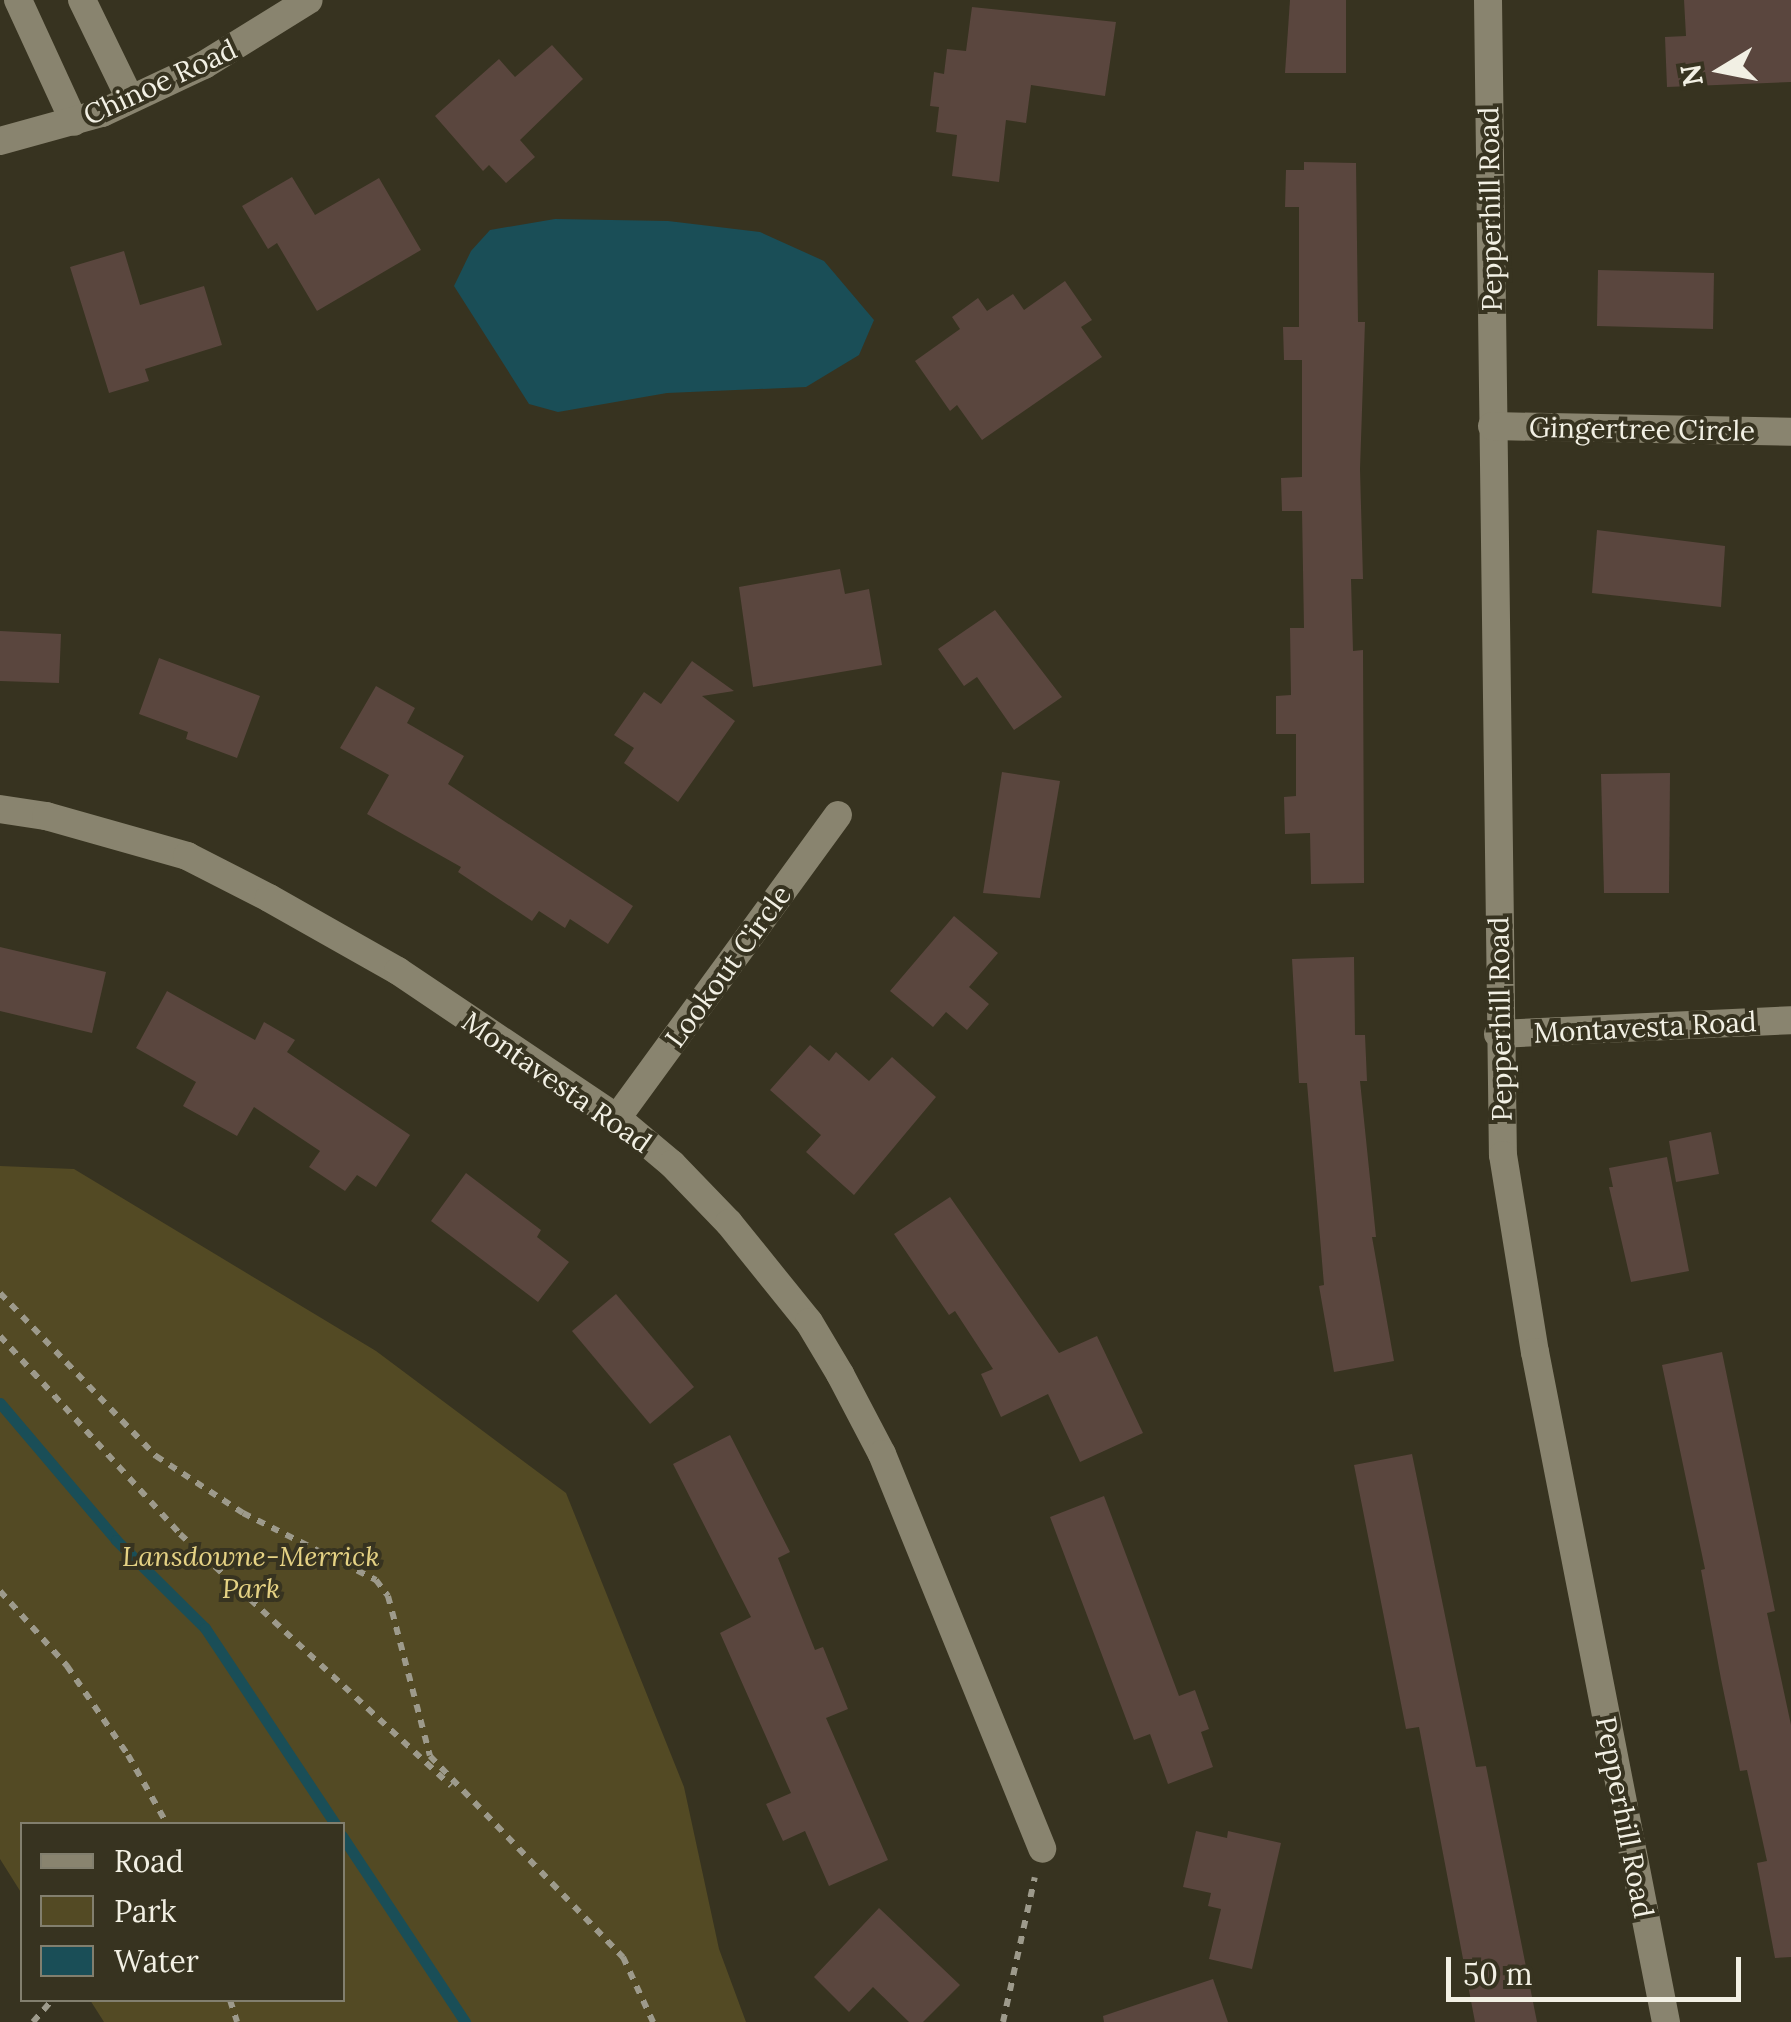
<!DOCTYPE html>
<html>
<head>
<meta charset="utf-8">
<style>
	body { margin:0 }
	#map { position:relative; width:1791px; height:2022px; overflow:hidden; background:#373320; font-family:Lora,serif }
	div>[style] { position:absolute }
	.green>* { inset:0; background:#534a24 }
	.water>* { inset:0; background:#1a4e57 }
	.stream>* { height:11px; margin:-5.5px; padding:0 5.5px; transform-origin:5.5px; border-radius:5.5px; background:#1a4e57 }
	.building>* { inset:0; background:#5a463e }
	.path>* { height:6px; margin-top:-3px; transform-origin:0; background:repeating-linear-gradient(90deg,#9d9a8b 0 8px,transparent 0 16px) }
	.minor>* { height:28px; margin:-14px; padding:0 14px; transform-origin:14px; border-radius:14px; background:#89846f }
	.tertiary>* { height:28px; margin:-14px; padding:0 14px; transform-origin:14px; border-radius:14px; background:#89846f }
	span { translate:-50% -50%; white-space:nowrap; text-align:center; line-height:1.15; -webkit-text-stroke:8px #373320; paint-order:stroke }
	.street-label { font-size:28px; color:#f2f0e4 }
	.park-label { font-size:28px; color:#e5d284; font-style:italic }
	.legend { position:absolute; left:20px; top:1822px; width:325px; height:180px; box-sizing:border-box; background:#373320; border:2px solid #827f6e; margin:0; padding:12px 18px; list-style:none; font-size:30px; color:#f2f0e4 }
	.legend li { display:flex; align-items:center; gap:20px; height:50px }
	.legend b { width:50px; border:2px solid #827f6e }
	.north { position:absolute; left:1671px; top:20px; width:100px; height:100px; -webkit-text-stroke:8px #373320; paint-order:stroke; rotate:260deg; font-size:28px; font-weight:700; line-height:40px; text-align:center; color:#f2f0e4 }
	.north::after { content:''; display:block; margin:auto; width:35px; height:45px; background:#f2f0e4; clip-path:polygon(50% 0,100% 100%,50% 72%,0 100%) }
	.scale { position:absolute; left:1446px; top:1957px; width:295px; height:45px; box-sizing:border-box; border:5px solid #f2f0e4; border-top:0; padding-left:12px; font-size:30px; line-height:35px; white-space:nowrap; color:#f2f0e4; -webkit-text-stroke:8px #373320; paint-order:stroke }
</style>
</head>
<body>
<div id="map">
	<div class="green">
		<div style="clip-path:polygon(0 1166px,74px 1169px,376px 1351px,566px 1493px,684px 1787px,719px 1949px,746px 2022px,104px 2022px,90px 2000px,342px 2000px,342px 1824px,22px 1824px,22px 1894px,0 1859px)"></div>
	</div>
	<div class="water">
		<div style="clip-path:polygon(555px 219px,668px 221px,760px 232px,824px 261px,874px 320px,859px 355px,806px 387px,667px 393px,558px 412px,529px 404px,454px 286px,471px 251px,490px 230px)"></div>
	</div>
	<div class="stream">
		<div style="left:0;top:1403px;width:180px;rotate:49.7deg"></div>
		<div style="left:116px;top:1540px;width:125px;rotate:44.7deg"></div>
		<div style="left:205px;top:1628px;width:235px;rotate:56.4deg"></div>
		<div style="left:342px;top:1836px;width:223px;rotate:56.5deg"></div>
	</div>
	<div class="building">
		<div style="clip-path:polygon(1290px 0,1346px 0,1346px 73px,1285px 73px)"></div>
		<div style="clip-path:polygon(1684px 0,1791px 0,1791px 82px,1667px 87px,1665px 37px,1686px 36px)"></div>
		<div style="clip-path:polygon(972px 7px,1116px 22px,1105px 96px,1031px 85px,1026px 123px,1006px 120px,999px 182px,952px 176px,957px 135px,936px 132px,939px 107px,930px 106px,934px 72px,944px 74px,947px 49px,966px 51px)"></div>
		<div style="clip-path:polygon(552px 45px,583px 79px,520px 140px,535px 157px,506px 183px,489px 165px,483px 171px,435px 116px,499px 59px,515px 77px)"></div>
		<div style="clip-path:polygon(1304px 162px,1356px 163px,1358px 322px,1365px 322px,1360px 469px,1363px 579px,1351px 579px,1353px 651px,1363px 650px,1364px 883px,1311px 884px,1310px 833px,1285px 834px,1284px 797px,1296px 796px,1296px 734px,1276px 734px,1276px 696px,1291px 695px,1290px 628px,1304px 628px,1302px 511px,1282px 511px,1281px 478px,1302px 477px,1302px 360px,1284px 360px,1283px 327px,1299px 327px,1299px 207px,1285px 207px,1286px 170px,1304px 170px)"></div>
		<div style="clip-path:polygon(292px 177px,315px 215px,379px 178px,421px 250px,317px 311px,277px 243px,268px 249px,242px 206px)"></div>
		<div style="clip-path:polygon(124px 251px,140px 305px,204px 286px,222px 345px,145px 369px,149px 381px,109px 393px,70px 267px)"></div>
		<div style="clip-path:polygon(1598px 270px,1714px 273px,1713px 329px,1597px 326px)"></div>
		<div style="clip-path:polygon(1065px 281px,1092px 320px,1081px 327px,1102px 357px,982px 440px,957px 405px,950px 411px,915px 361px,960px 329px,952px 317px,978px 298px,987px 311px,1013px 294px,1024px 310px)"></div>
		<div style="clip-path:polygon(1597px 530px,1725px 546px,1721px 607px,1592px 593px)"></div>
		<div style="clip-path:polygon(840px 569px,845px 594px,869px 589px,882px 665px,753px 687px,739px 587px)"></div>
		<div style="clip-path:polygon(995px 610px,1062px 697px,1014px 730px,977px 677px,964px 686px,938px 649px)"></div>
		<div style="clip-path:polygon(0 631px,61px 634px,59px 683px,0 681px)"></div>
		<div style="clip-path:polygon(159px 658px,260px 696px,237px 758px,186px 739px,188px 732px,139px 714px)"></div>
		<div style="clip-path:polygon(692px 661px,734px 691px,702px 696px,735px 721px,678px 802px,624px 763px,634px 748px,614px 735px,644px 692px,661px 704px)"></div>
		<div style="clip-path:polygon(376px 686px,415px 708px,407px 723px,464px 756px,448px 784px,633px 906px,608px 944px,570px 919px,565px 928px,539px 911px,532px 921px,458px 872px,461px 867px,367px 814px,389px 775px,340px 748px)"></div>
		<div style="clip-path:polygon(1002px 772px,1060px 781px,1040px 898px,983px 893px)"></div>
		<div style="clip-path:polygon(1670px 773px,1669px 893px,1604px 893px,1601px 774px)"></div>
		<div style="clip-path:polygon(954px 916px,998px 953px,969px 987px,989px 1004px,967px 1030px,946px 1012px,933px 1027px,890px 991px)"></div>
		<div style="clip-path:polygon(0 947px,106px 972px,92px 1033px,0 1011px)"></div>
		<div style="clip-path:polygon(1354px 957px,1355px 1035px,1365px 1035px,1367px 1081px,1360px 1081px,1376px 1237px,1372px 1237px,1394px 1361px,1334px 1372px,1319px 1286px,1324px 1285px,1307px 1083px,1299px 1083px,1292px 959px)"></div>
		<div style="clip-path:polygon(167px 991px,255px 1040px,264px 1022px,295px 1040px,287px 1052px,410px 1135px,376px 1187px,357px 1175px,345px 1191px,309px 1167px,320px 1151px,254px 1107px,237px 1136px,183px 1106px,196px 1082px,136px 1048px)"></div>
		<div style="clip-path:polygon(810px 1045px,829px 1061px,836px 1052px,869px 1081px,892px 1057px,936px 1097px,854px 1195px,806px 1152px,821px 1135px,770px 1090px)"></div>
		<div style="clip-path:polygon(1711px 1132px,1719px 1174px,1676px 1182px,1669px 1141px)"></div>
		<div style="clip-path:polygon(1667px 1157px,1689px 1271px,1631px 1282px,1609px 1187px,1613px 1187px,1609px 1168px)"></div>
		<div style="clip-path:polygon(466px 1173px,541px 1230px,537px 1237px,569px 1262px,538px 1302px,431px 1221px)"></div>
		<div style="clip-path:polygon(950px 1197px,1059px 1353px,1097px 1336px,1143px 1433px,1080px 1462px,1048px 1394px,1001px 1417px,981px 1374px,993px 1369px,955px 1311px,949px 1315px,894px 1234px)"></div>
		<div style="clip-path:polygon(616px 1294px,694px 1387px,650px 1424px,572px 1331px)"></div>
		<div style="clip-path:polygon(1722px 1352px,1775px 1611px,1767px 1613px,1791px 1725px,1791px 1957px,1775px 1958px,1757px 1863px,1767px 1861px,1747px 1770px,1740px 1771px,1721px 1679px,1701px 1570px,1705px 1569px,1662px 1365px)"></div>
		<div style="clip-path:polygon(730px 1435px,790px 1552px,778px 1558px,815px 1650px,823px 1647px,848px 1709px,826px 1718px,888px 1860px,829px 1886px,805px 1831px,783px 1841px,766px 1804px,791px 1793px,720px 1633px,751px 1617px,673px 1464px)"></div>
		<div style="clip-path:polygon(1412px 1454px,1476px 1767px,1486px 1766px,1537px 2022px,1475px 2022px,1419px 1727px,1406px 1729px,1354px 1465px)"></div>
		<div style="clip-path:polygon(1104px 1496px,1179px 1696px,1195px 1690px,1209px 1729px,1201px 1732px,1213px 1767px,1168px 1784px,1150px 1734px,1134px 1740px,1050px 1517px)"></div>
		<div style="clip-path:polygon(1196px 1831px,1227px 1838px,1228px 1831px,1281px 1843px,1252px 1969px,1209px 1959px,1221px 1909px,1208px 1906px,1211px 1893px,1183px 1887px)"></div>
		<div style="clip-path:polygon(879px 1908px,960px 1985px,923px 2022px,909px 2022px,873px 1987px,849px 2012px,814px 1977px)"></div>
		<div style="clip-path:polygon(1213px 1979px,1228px 2022px,1104px 2022px,1103px 2016px)"></div>
	</div>
	<div class="path">
		<div style="left:0;top:1293px;width:226px;rotate:46.3deg"></div>
		<div style="left:156px;top:1456px;width:104px;rotate:33.2deg"></div>
		<div style="left:243px;top:1513px;width:149px;rotate:26.7deg"></div>
		<div style="left:376px;top:1580px;width:20px;rotate:53deg"></div>
		<div style="left:388px;top:1596px;width:165px;rotate:75.3deg"></div>
		<div style="left:430px;top:1756px;width:279px;rotate:46.2deg"></div>
		<div style="left:623px;top:1957px;width:72px;rotate:65.2deg"></div>
		<div style="left:0;top:1336px;width:268px;rotate:47.7deg"></div>
		<div style="left:180px;top:1534px;width:370px;rotate:42.9deg"></div>
		<div style="left:0;top:1591px;width:101px;rotate:48.2deg"></div>
		<div style="left:67px;top:1666px;width:108px;rotate:55.6deg"></div>
		<div style="left:128px;top:1755px;width:79px;rotate:60.5deg"></div>
		<div style="left:230px;top:2000px;width:23px;rotate:72deg"></div>
		<div style="left:33px;top:2022px;width:29px;rotate:-49deg"></div>
		<div style="left:1003px;top:2022px;width:148px;rotate:-77.6deg"></div>
	</div>
	<div class="minor">
		<div style="left:18px;top:0;width:134px;rotate:65.3deg"></div>
		<div style="left:82px;top:0;width:110px;rotate:64.1deg"></div>
		<div style="left:1488px;top:0;width:1155px;rotate:89.26deg"></div>
		<div style="left:1503px;top:1155px;width:200px;rotate:80.8deg"></div>
		<div style="left:1535px;top:1352px;width:683px;rotate:78.94deg"></div>
		<div style="left:1492px;top:426px;width:299px;rotate:1.1deg"></div>
		<div style="left:0;top:809px;width:47px;rotate:8.7deg"></div>
		<div style="left:46px;top:816px;width:147px;rotate:15.8deg"></div>
		<div style="left:187px;top:856px;width:92px;rotate:27.1deg"></div>
		<div style="left:269px;top:898px;width:148px;rotate:29.5deg"></div>
		<div style="left:398px;top:971px;width:264px;rotate:33.9deg"></div>
		<div style="left:617px;top:1118px;width:72px;rotate:39.9deg"></div>
		<div style="left:672px;top:1164px;width:82px;rotate:46deg"></div>
		<div style="left:729px;top:1223px;width:127px;rotate:51.1deg"></div>
		<div style="left:809px;top:1322px;width:61px;rotate:59.2deg"></div>
		<div style="left:840px;top:1374px;width:90px;rotate:62.3deg"></div>
		<div style="left:882px;top:1454px;width:426px;rotate:67.9deg"></div>
		<div style="left:1498px;top:1034px;width:293px;rotate:-2.7deg"></div>
		<div style="left:617px;top:1118px;width:375px;rotate:-53.9deg"></div>
	</div>
	<div class="tertiary">
		<div style="left:0;top:141px;width:106px;rotate:-15.4deg"></div>
		<div style="left:102px;top:113px;width:113px;rotate:-25.2deg"></div>
		<div style="left:204px;top:65px;width:123px;rotate:-31.8deg"></div>
	</div>
	<div class="street-label">
		<span style="left:160px;top:82px;rotate:-25deg">Chinoe Road</span>
		<span style="left:1490px;top:209px;rotate:-91deg">Pepperhill Road</span>
		<span style="left:1642px;top:429px;rotate:1deg">Gingertree Circle</span>
		<span style="left:728px;top:966px;rotate:-54deg">Lookout Circle</span>
		<span style="left:1500px;top:1019px;rotate:-91deg">Pepperhill Road</span>
		<span style="left:1645px;top:1027px;rotate:-3deg">Montavesta Road</span>
		<span style="left:557px;top:1082px;rotate:35deg">Montavesta Road</span>
		<span style="left:1625px;top:1817px;rotate:79deg">Pepperhill Road</span>
	</div>
	<div class="park-label">
		<span style="left:251px;top:1572px">Lansdowne-Merrick<br>Park</span>
	</div>
	<ul class="legend">
	<li><b style="height:12px;background:#89846f"></b>Road</li>
	<li><b style="height:28px;background:#534a24"></b>Park</li>
	<li><b style="height:28px;background:#1a4e57"></b>Water</li>
	</ul>
	<div class="north">N</div>
	<div class="scale">50 m</div>
</div>
</body>
</html>
